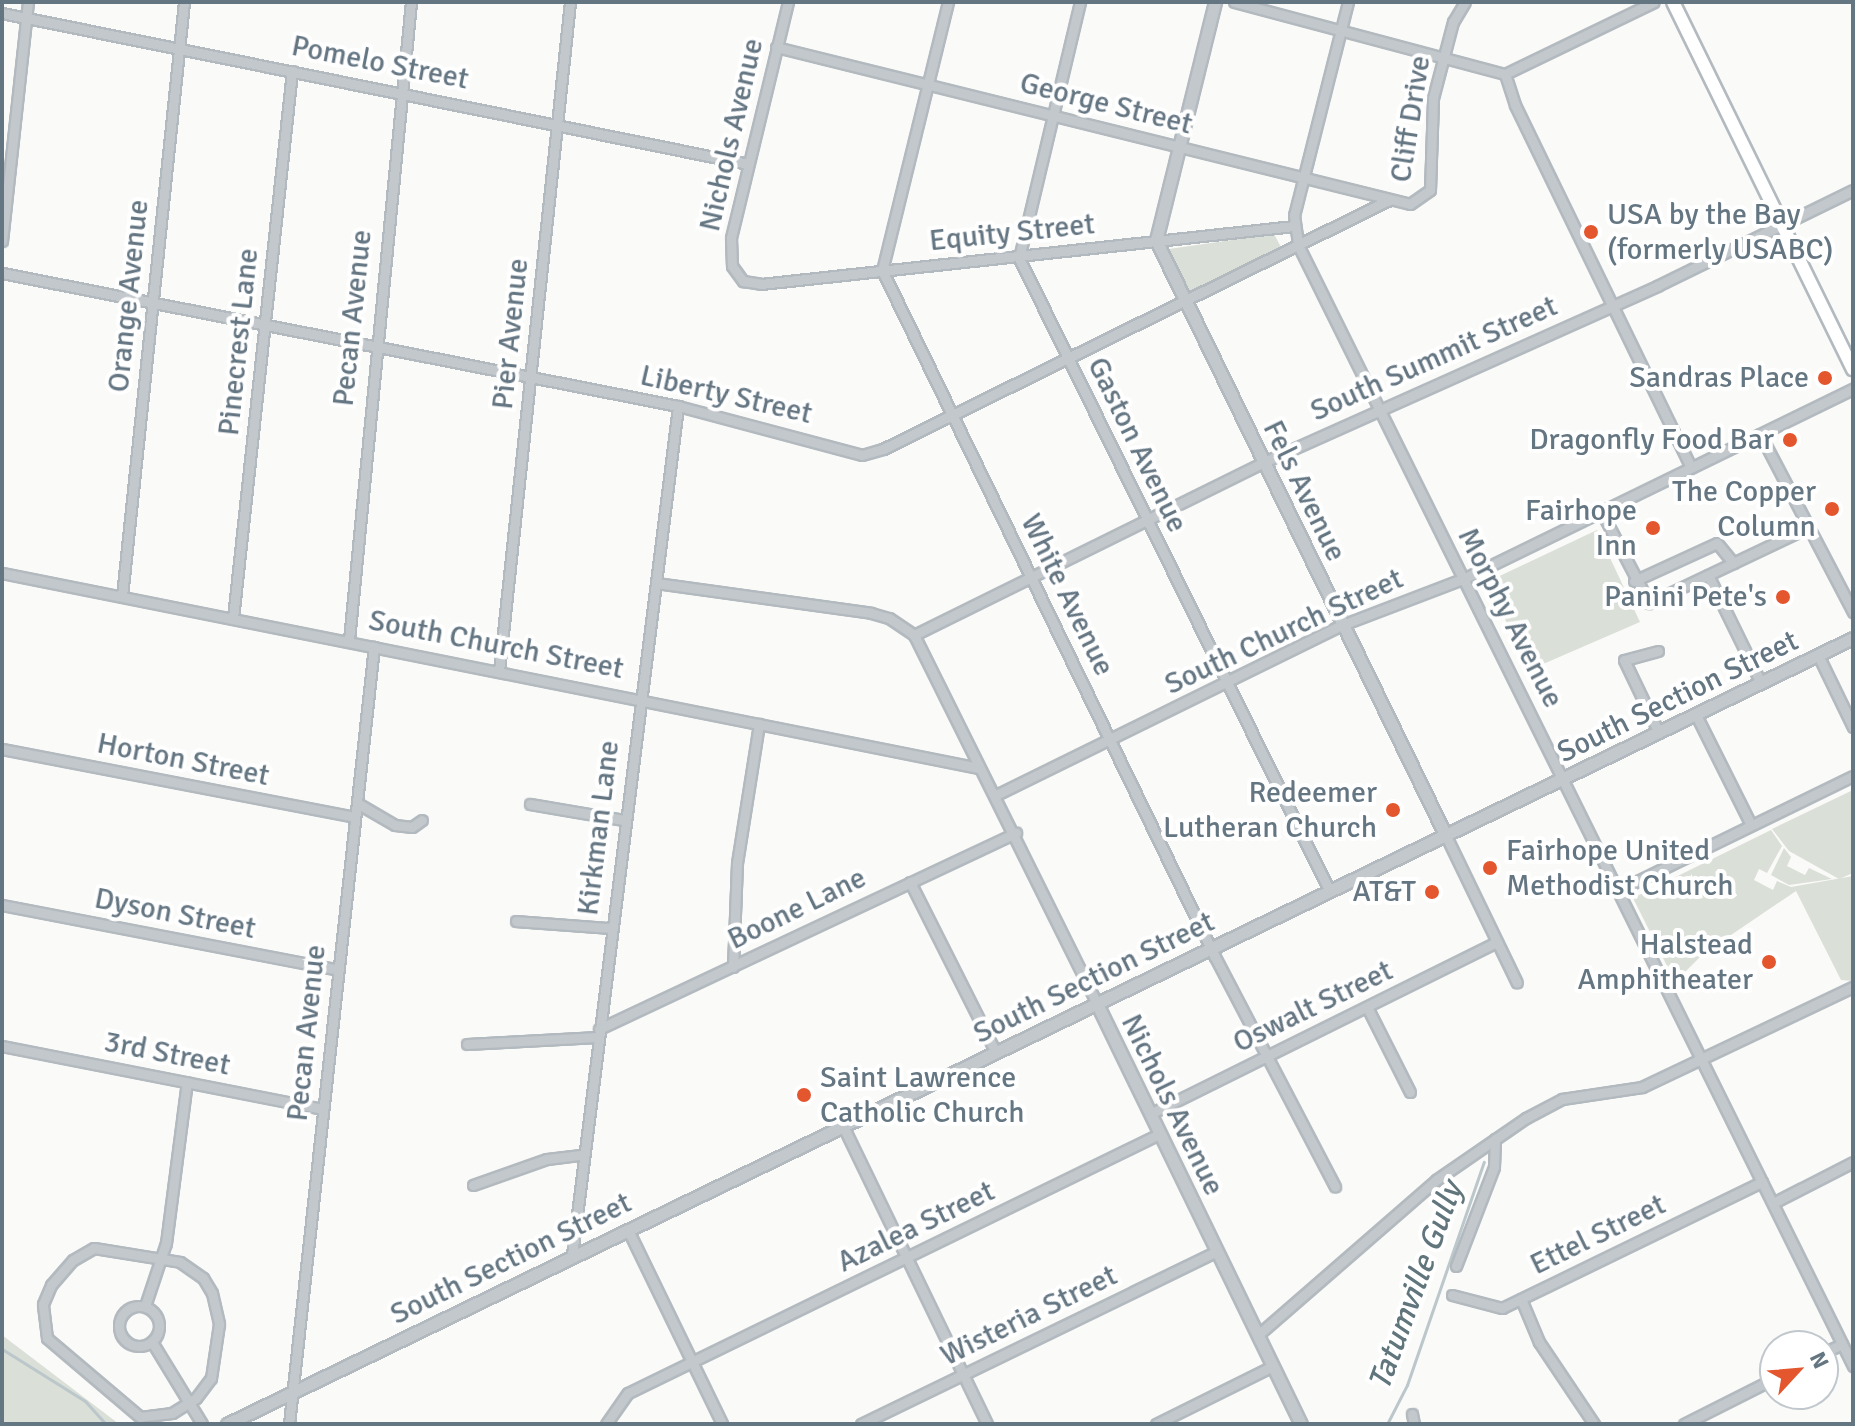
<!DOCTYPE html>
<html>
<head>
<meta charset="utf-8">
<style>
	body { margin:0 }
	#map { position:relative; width:1855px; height:1426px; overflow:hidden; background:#fafaf8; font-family:Signika,sans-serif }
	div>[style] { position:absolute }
	.green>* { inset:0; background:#dadfd7 }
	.stream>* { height:3px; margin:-1.5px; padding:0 1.5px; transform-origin:1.5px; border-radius:1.5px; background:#bbc7cb }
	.roads { filter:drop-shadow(2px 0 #b3babf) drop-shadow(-2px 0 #b3babf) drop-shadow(0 2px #b3babf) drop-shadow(0 -2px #b3babf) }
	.minor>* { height:9px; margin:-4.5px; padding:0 4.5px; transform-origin:4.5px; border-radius:4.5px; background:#c3c8cc }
	.minor>.ring { margin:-4.5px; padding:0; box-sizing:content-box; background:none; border:9px solid #c3c8cc; border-radius:50% }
	.tertiary>* { height:11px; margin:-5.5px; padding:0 5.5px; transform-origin:5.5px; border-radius:5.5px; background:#c3c8cc }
	.secondary>* { height:12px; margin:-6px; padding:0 6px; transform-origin:6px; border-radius:6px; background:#fff }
	.dots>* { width:22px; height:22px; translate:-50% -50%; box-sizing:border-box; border:4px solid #fff; border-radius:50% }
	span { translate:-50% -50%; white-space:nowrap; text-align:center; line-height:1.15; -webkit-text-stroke:8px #fff; paint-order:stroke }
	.street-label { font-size:30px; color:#657683 }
	.poi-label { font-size:30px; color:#657683 }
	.left { translate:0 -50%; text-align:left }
	.right { translate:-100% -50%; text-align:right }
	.water-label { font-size:32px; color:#60757c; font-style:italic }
	.frame { position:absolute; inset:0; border:4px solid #657683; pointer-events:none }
	.north { position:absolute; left:1759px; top:1330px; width:80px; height:80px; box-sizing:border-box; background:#fff; border:2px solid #c1c8cd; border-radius:50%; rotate:64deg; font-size:22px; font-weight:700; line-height:32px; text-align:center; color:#657683 }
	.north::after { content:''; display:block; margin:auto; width:28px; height:36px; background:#e4572e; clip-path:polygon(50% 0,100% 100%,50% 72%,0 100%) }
</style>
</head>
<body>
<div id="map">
	<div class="green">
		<div style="clip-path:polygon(1274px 234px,1282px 249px,1188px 293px,1169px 249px)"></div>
		<div style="clip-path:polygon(1597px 530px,1640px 622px,1527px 671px,1489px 581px)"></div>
		<div style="clip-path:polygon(1853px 790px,1853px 873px,1839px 879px,1789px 851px,1772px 829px)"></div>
		<div style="clip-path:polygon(1771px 830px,1782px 846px,1767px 873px,1759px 869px,1754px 880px,1773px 890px,1777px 881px,1791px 887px,1853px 876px,1853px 981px,1841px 980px,1796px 891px,1703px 954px,1675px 982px,1633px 898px)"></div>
		<div style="clip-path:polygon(1784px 848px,1791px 857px,1787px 866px,1805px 875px,1809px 868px,1832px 879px,1789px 885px,1771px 875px)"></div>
		<div style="clip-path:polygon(2px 1335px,119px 1424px,2px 1423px)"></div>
	</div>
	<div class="stream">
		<div style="left:2px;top:1349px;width:98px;rotate:32.1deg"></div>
		<div style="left:85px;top:1401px;width:31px;rotate:48deg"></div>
		<div style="left:1387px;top:1424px;width:44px;rotate:-62.9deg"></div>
		<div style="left:1407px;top:1385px;width:236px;rotate:-71deg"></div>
	</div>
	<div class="roads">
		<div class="minor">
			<div style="left:788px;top:2px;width:243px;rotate:103.6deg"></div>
			<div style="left:731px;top:238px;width:28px;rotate:88deg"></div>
			<div style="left:732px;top:266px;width:19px;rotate:54deg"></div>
			<div style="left:743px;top:281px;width:18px;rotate:9deg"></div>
			<div style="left:761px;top:284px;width:536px;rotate:-6.21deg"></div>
			<div style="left:948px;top:2px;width:276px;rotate:103.8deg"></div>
			<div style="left:882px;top:270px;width:763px;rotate:64.14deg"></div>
			<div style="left:1215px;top:957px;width:259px;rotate:62.4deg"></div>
			<div style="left:1080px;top:2px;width:263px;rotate:103.4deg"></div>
			<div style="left:1019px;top:258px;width:704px;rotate:63.87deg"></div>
			<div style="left:1234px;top:2px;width:280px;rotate:14.9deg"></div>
			<div style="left:1505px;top:74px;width:165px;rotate:-25.8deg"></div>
			<div style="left:1348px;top:2px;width:220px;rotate:104.2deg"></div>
			<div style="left:1294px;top:215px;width:30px;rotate:82deg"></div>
			<div style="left:1298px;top:245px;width:1251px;rotate:63.66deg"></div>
			<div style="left:2px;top:13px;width:761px;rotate:11.44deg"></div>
			<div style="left:776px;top:47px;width:653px;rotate:13.91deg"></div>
			<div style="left:1410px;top:204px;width:24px;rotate:-35deg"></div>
			<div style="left:1430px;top:190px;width:92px;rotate:-88.1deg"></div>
			<div style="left:1433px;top:98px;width:79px;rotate:-75.3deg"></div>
			<div style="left:1453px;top:22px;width:23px;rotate:-59deg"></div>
			<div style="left:1505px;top:74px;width:33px;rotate:72deg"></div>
			<div style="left:1515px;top:105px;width:403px;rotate:64.1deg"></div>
			<div style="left:2px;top:241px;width:240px;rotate:-83.8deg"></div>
			<div style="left:2px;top:273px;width:689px;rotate:11.13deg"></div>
			<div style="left:678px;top:406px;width:190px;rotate:14.9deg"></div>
			<div style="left:862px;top:455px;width:22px;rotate:-16deg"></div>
			<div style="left:883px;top:449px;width:564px;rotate:-26.2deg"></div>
			<div style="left:1760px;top:434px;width:201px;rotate:62.4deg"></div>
			<div style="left:1601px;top:511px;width:104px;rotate:62.4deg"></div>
			<div style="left:1649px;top:603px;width:175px;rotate:-25.4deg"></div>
			<div style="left:2px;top:573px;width:996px;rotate:11.29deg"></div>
			<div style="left:1708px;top:575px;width:120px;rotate:63.9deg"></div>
			<div style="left:1634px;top:581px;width:91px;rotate:-24.6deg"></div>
			<div style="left:1717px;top:543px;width:26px;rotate:51deg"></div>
			<div style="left:656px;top:583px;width:217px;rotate:7.9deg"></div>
			<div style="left:871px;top:613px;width:19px;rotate:16deg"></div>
			<div style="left:889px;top:618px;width:30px;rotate:34deg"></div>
			<div style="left:914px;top:635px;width:412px;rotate:63.6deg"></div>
			<div style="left:122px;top:596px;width:597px;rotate:-84.04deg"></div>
			<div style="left:233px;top:618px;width:550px;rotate:-83.84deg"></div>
			<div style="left:914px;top:635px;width:390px;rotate:-26.3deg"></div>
			<div style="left:1264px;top:462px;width:431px;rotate:-24.1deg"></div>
			<div style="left:1657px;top:286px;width:218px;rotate:-26.1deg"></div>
			<div style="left:349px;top:640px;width:641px;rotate:-84.45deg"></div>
			<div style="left:1658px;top:651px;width:35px;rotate:165deg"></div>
			<div style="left:1624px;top:660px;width:81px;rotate:64.4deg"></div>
			<div style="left:1818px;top:655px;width:80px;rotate:64.1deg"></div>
			<div style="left:499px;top:671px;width:673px;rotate:-83.94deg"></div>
			<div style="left:1696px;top:715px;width:123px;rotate:63.4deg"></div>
			<div style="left:2px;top:749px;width:359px;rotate:10.9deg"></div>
			<div style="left:996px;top:795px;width:386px;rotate:-26.2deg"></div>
			<div style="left:1342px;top:625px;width:132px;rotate:-20.9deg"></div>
			<div style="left:1465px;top:578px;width:432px;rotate:-26deg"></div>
			<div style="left:357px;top:803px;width:44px;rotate:30.1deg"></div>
			<div style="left:395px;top:825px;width:17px;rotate:7deg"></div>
			<div style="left:412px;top:827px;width:12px;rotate:-35deg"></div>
			<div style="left:530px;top:804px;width:95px;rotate:9.7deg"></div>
			<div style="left:1445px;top:834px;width:165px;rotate:64.2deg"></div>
			<div style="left:910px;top:882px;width:189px;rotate:63.3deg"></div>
			<div style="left:1619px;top:890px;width:260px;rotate:-26deg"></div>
			<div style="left:2px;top:905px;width:342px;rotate:10.9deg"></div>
			<div style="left:516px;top:921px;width:94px;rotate:4.3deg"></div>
			<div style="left:733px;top:967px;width:104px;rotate:-87.8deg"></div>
			<div style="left:737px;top:863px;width:141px;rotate:-81deg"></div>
			<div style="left:1368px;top:1009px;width:93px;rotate:63.2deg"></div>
			<div style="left:599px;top:1029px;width:461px;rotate:-25.2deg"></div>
			<div style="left:467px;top:1044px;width:131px;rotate:-3.1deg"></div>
			<div style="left:2px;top:1046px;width:327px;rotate:11.1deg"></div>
			<div style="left:1150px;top:1114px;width:387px;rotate:-26.4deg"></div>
			<div style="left:843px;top:1126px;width:331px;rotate:64.2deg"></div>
			<div style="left:473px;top:1185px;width:78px;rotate:-19.4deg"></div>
			<div style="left:547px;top:1159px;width:34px;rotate:-7deg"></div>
			<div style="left:1773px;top:1203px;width:90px;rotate:-27.1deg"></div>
			<div style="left:628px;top:1230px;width:216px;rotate:64.1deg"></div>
			<div style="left:94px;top:1248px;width:87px;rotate:9.2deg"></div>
			<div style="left:180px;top:1262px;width:28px;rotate:35deg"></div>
			<div style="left:203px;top:1278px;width:17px;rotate:59deg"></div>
			<div style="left:212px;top:1293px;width:32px;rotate:77deg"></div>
			<div style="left:219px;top:1324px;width:55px;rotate:98.4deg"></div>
			<div style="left:211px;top:1378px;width:25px;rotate:127deg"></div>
			<div style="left:196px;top:1398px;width:28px;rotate:148deg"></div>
			<div style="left:172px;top:1413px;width:32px;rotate:173deg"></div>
			<div style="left:140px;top:1417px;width:122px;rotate:-139.7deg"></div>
			<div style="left:47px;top:1338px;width:34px;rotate:-97deg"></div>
			<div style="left:43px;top:1304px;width:21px;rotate:-67deg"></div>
			<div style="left:51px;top:1285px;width:33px;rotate:-49deg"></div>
			<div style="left:73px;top:1260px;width:24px;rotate:-30deg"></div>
			<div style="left:572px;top:1255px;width:856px;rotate:-82.88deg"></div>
			<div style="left:1456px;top:1266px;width:106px;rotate:-69deg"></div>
			<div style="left:1494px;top:1167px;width:28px;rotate:-88deg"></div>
			<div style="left:1452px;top:1295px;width:52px;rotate:14.6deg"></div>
			<div style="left:1502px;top:1308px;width:289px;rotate:-25.9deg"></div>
			<div style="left:1521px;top:1299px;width:47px;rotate:67.3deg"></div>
			<div style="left:1539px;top:1342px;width:99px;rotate:56.1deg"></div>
			<div class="ring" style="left:119px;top:1306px;width:31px;height:31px"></div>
			<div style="left:145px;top:1306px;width:66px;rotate:-71.6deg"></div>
			<div style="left:166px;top:1243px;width:162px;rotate:-82.6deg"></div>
			<div style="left:1258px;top:1335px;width:236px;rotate:-41deg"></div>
			<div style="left:1436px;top:1180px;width:109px;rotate:-34.6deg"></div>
			<div style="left:1526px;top:1118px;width:41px;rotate:-27.8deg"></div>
			<div style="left:1562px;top:1099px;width:81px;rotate:-8.5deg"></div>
			<div style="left:1642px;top:1087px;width:233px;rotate:-25.4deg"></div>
			<div style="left:152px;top:1342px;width:96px;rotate:58.6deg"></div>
			<div style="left:1823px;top:1353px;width:21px;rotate:-25deg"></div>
			<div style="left:1412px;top:1414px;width:10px;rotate:79deg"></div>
			<div style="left:289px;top:1424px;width:782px;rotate:-83.76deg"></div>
			<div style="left:606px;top:1424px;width:38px;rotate:-55deg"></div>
			<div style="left:628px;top:1393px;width:591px;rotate:-26deg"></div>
			<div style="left:861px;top:1424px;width:396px;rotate:-25.9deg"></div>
			<div style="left:1156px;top:1424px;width:131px;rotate:-26.4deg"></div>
			<div style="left:1684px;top:1424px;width:102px;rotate:-26.8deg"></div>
		</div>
		<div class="tertiary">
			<div style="left:1215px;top:2px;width:245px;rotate:103.9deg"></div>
			<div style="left:1156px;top:240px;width:661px;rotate:64.06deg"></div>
			<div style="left:1097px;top:1004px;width:467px;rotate:64.1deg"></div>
			<div style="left:227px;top:1424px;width:1806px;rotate:-25.8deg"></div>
		</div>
		<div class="secondary">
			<div style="left:1673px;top:2px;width:409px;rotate:63.9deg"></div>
		</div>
	</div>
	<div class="dots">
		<div style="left:1591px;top:232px;background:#e4572e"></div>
		<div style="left:1825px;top:378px;background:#e4572e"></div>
		<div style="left:1790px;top:440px;background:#e4572e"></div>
		<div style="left:1832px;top:509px;background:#e4572e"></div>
		<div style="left:1653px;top:528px;background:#e4572e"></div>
		<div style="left:1783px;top:597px;background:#e4572e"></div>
		<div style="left:1393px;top:810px;background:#e4572e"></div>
		<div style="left:1490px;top:868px;background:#e4572e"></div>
		<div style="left:1432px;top:892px;background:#e4572e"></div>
		<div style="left:1769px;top:962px;background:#e4572e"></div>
		<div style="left:804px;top:1095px;background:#e4572e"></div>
	</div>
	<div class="street-label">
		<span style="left:380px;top:63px;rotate:11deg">Pomelo Street</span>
		<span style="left:1106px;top:104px;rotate:14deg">George Street</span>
		<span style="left:1411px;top:119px;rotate:-81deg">Cliff Drive</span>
		<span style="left:732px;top:135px;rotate:-77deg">Nichols Avenue</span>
		<span style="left:1012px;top:233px;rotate:-6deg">Equity Street</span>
		<span style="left:129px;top:296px;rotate:-84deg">Orange Avenue</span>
		<span style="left:353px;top:318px;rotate:-84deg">Pecan Avenue</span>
		<span style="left:511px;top:334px;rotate:-84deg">Pier Avenue</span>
		<span style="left:239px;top:342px;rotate:-84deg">Pinecrest Lane</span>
		<span style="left:1434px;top:359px;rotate:-24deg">South Summit Street</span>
		<span style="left:726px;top:395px;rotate:13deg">Liberty Street</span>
		<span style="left:1137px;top:445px;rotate:64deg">Gaston Avenue</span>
		<span style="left:1304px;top:491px;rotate:64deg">Fels Avenue</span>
		<span style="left:1067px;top:595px;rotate:64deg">White Avenue</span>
		<span style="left:1510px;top:618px;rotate:63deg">Morphy Avenue</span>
		<span style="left:1284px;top:632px;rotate:-25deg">South Church Street</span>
		<span style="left:496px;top:645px;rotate:11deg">South Church Street</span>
		<span style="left:1678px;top:697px;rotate:-26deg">South Section Street</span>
		<span style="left:183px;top:760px;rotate:11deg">Horton Street</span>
		<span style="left:599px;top:828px;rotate:-83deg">Kirkman Lane</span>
		<span style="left:797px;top:909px;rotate:-26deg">Boone Lane</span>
		<span style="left:175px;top:914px;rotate:11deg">Dyson Street</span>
		<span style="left:1094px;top:978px;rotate:-26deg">South Section Street</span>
		<span style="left:1313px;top:1007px;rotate:-26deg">Oswalt Street</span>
		<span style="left:307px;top:1033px;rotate:-84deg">Pecan Avenue</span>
		<span style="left:167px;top:1054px;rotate:11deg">3rd Street</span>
		<span style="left:1172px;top:1105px;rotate:64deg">Nichols Avenue</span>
		<span style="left:916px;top:1227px;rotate:-26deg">Azalea Street</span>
		<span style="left:1598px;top:1235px;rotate:-26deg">Ettel Street</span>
		<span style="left:511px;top:1259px;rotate:-26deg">South Section Street</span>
		<span style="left:1029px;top:1316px;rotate:-26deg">Wisteria Street</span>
	</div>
	<div class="poi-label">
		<span class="left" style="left:1607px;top:232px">USA by the Bay<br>(formerly USABC)</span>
		<span class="right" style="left:1809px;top:378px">Sandras Place</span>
		<span class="right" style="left:1774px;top:440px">Dragonfly Food Bar</span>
		<span class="right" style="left:1816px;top:509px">The Copper<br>Column</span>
		<span class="right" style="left:1637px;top:528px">Fairhope<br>Inn</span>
		<span class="right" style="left:1767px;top:597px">Panini Pete's</span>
		<span class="right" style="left:1377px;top:810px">Redeemer<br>Lutheran Church</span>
		<span class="left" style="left:1506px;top:868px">Fairhope United<br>Methodist Church</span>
		<span class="right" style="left:1416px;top:892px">AT&amp;T</span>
		<span class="right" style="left:1753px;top:962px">Halstead<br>Amphitheater</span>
		<span class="left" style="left:820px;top:1095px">Saint Lawrence<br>Catholic Church</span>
	</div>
	<div class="water-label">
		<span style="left:1416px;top:1286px;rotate:-70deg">Tatumville Gully</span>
	</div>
	<div class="frame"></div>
	<div class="north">N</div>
</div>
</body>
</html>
